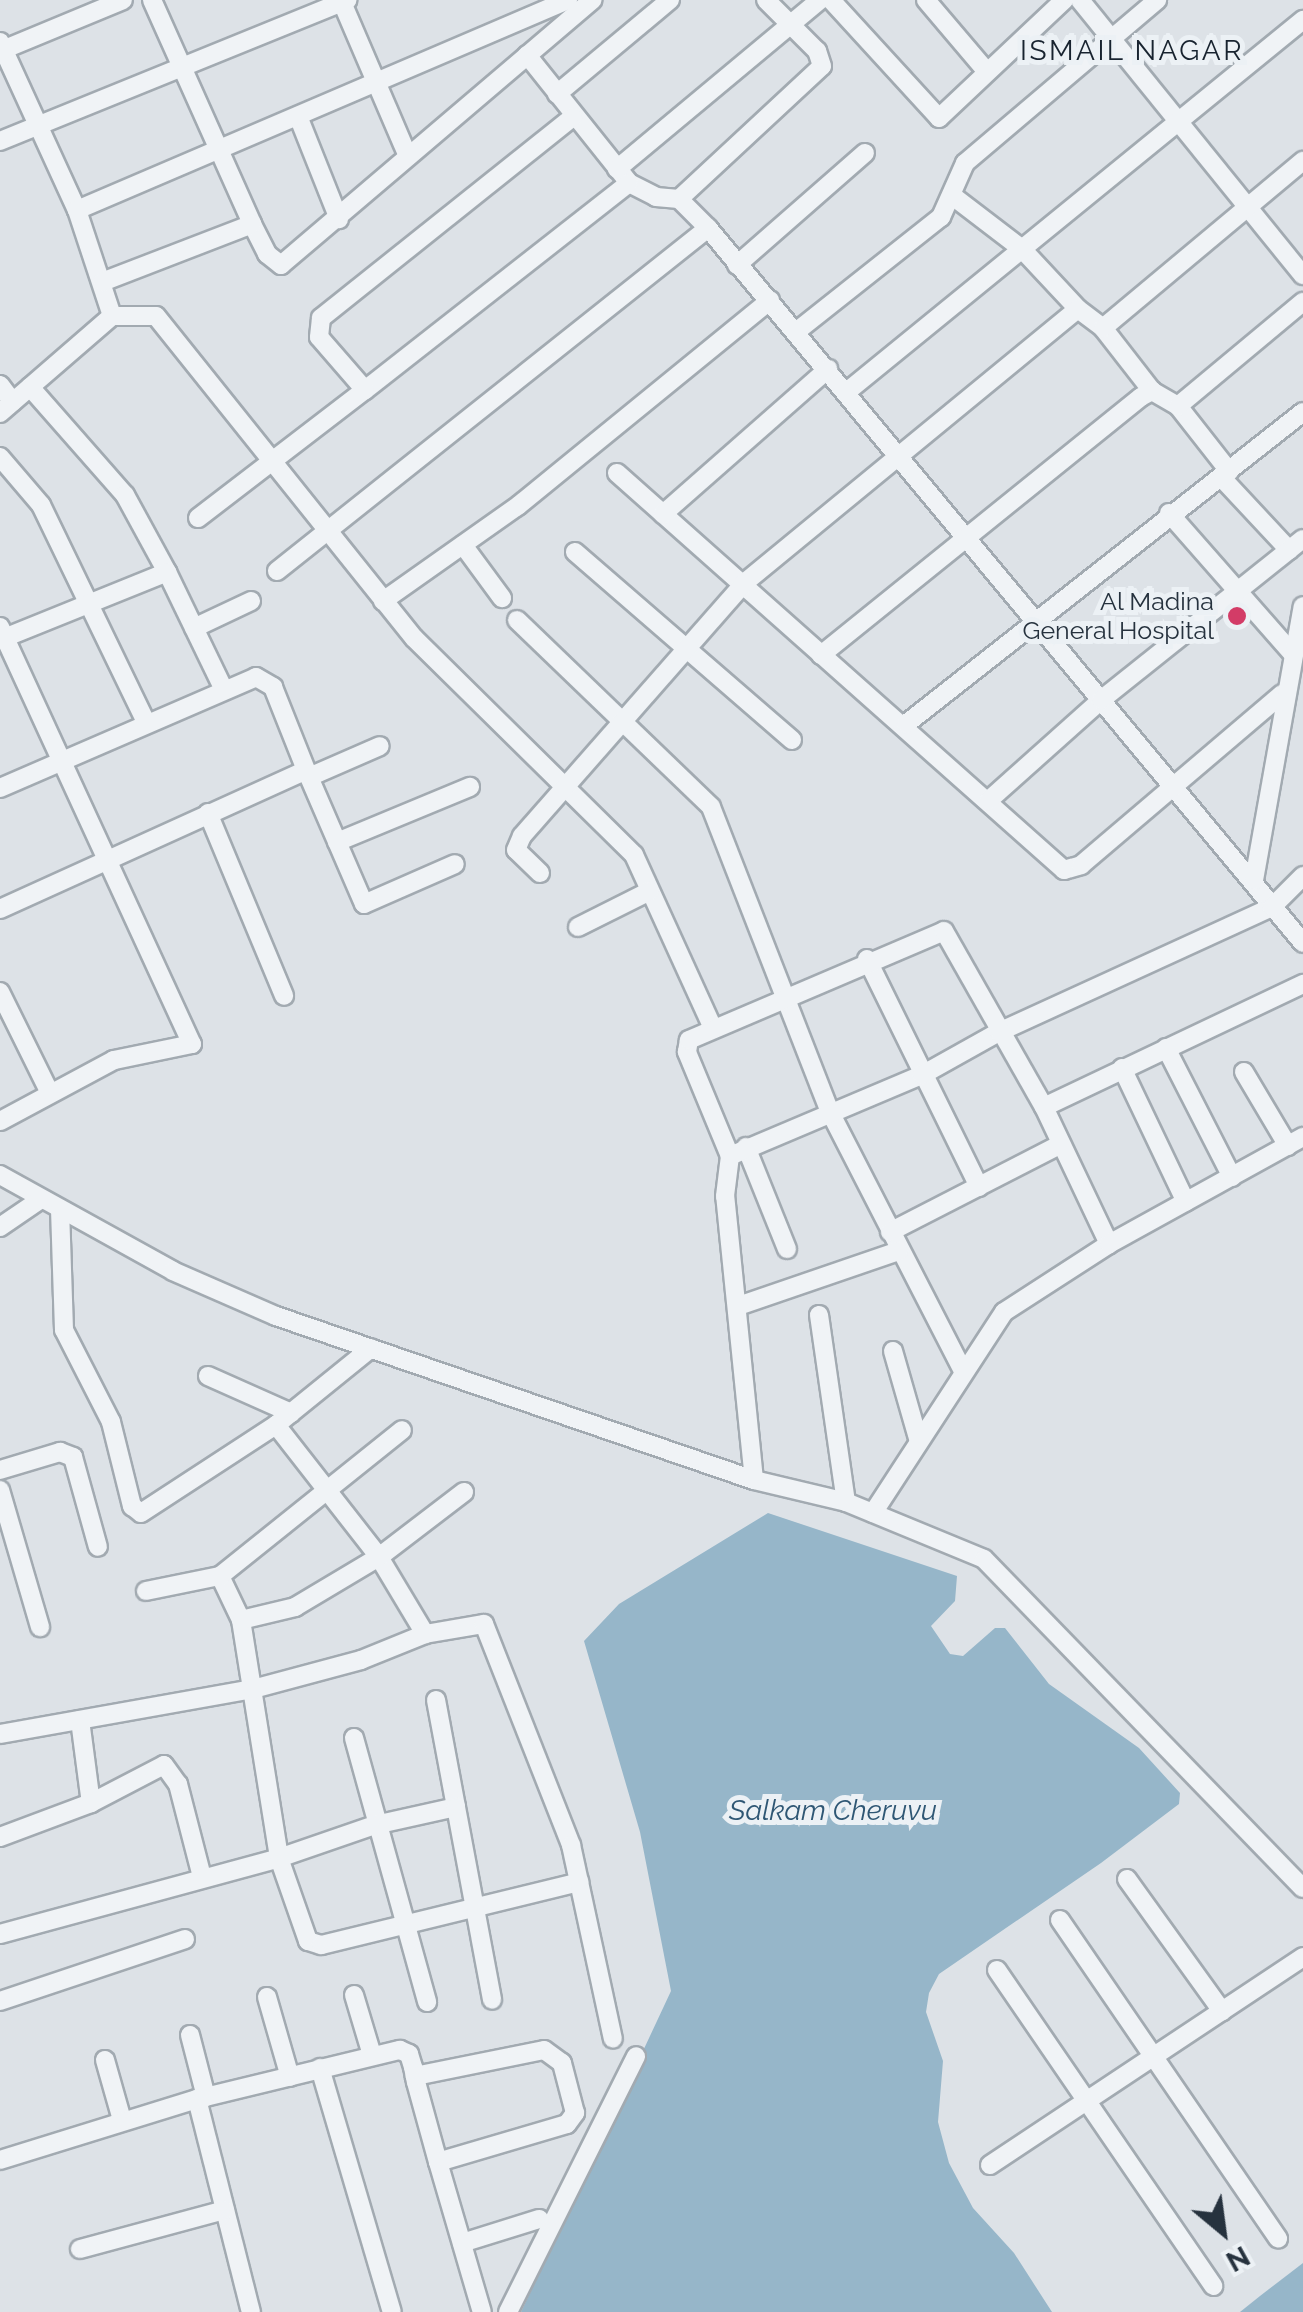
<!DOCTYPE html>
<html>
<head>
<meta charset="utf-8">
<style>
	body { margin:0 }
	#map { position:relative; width:1303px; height:2312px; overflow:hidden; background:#dde2e7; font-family:Raleway,sans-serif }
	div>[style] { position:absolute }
	.water>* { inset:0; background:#96b6c9 }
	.roads { filter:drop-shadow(2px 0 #a2aab1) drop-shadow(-2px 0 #a2aab1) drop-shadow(0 2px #a2aab1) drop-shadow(0 -2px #a2aab1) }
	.minor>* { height:18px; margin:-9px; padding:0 9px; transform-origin:9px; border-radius:9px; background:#f0f3f6 }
	.dots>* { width:28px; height:28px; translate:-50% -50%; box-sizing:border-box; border:5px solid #ecf1f5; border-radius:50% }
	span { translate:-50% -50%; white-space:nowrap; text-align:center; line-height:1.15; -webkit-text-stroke:10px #ecf1f5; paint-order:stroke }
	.poi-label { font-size:25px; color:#26323e }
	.right { translate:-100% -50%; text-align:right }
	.neighbourhood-label { font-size:28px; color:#18232f; letter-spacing:2.5px }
	.water-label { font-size:28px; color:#2f5774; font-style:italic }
	.north { position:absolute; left:1173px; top:2182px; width:100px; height:100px; -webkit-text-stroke:8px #ecf1f5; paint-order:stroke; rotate:151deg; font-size:28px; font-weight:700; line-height:40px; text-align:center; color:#26323e }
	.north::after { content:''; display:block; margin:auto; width:35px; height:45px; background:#26323e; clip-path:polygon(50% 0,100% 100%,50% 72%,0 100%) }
</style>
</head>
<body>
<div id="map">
	<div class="water">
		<div style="clip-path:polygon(768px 1513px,957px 1576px,955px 1601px,931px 1626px,950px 1654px,963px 1656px,995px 1628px,1005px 1628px,1049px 1684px,1139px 1748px,1180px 1793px,1179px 1804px,1101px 1863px,939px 1974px,929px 1993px,926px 2012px,943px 2061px,938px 2122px,949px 2163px,973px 2208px,1014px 2253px,1052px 2312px,521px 2312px,671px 1991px,640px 1832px,584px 1641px,619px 1604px)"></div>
		<div style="clip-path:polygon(1303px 2263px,1303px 2312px,1240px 2312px,1260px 2296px)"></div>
	</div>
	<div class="roads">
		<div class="minor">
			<div style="left:152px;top:0;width:245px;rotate:65.9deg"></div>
			<div style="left:252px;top:224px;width:34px;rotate:63deg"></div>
			<div style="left:267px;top:254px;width:18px;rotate:38deg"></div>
			<div style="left:281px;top:265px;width:409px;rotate:-40.4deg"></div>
			<div style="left:341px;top:0;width:170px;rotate:66.8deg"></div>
			<div style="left:831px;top:0;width:160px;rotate:47.5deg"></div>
			<div style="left:939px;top:118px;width:172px;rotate:-43.3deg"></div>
			<div style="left:926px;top:0;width:94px;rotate:49.7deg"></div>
			<div style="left:1080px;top:0;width:354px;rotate:51deg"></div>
			<div style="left:0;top:42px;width:185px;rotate:65.4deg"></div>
			<div style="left:77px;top:210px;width:112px;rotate:71.7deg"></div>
			<div style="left:0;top:51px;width:133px;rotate:-22.5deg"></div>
			<div style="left:527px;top:55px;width:164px;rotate:51.4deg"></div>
			<div style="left:629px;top:183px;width:30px;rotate:27deg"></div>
			<div style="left:656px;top:197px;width:23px;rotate:5deg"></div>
			<div style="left:679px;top:199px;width:41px;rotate:45deg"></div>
			<div style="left:708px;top:228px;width:930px;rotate:50.23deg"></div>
			<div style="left:557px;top:94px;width:147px;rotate:-39.8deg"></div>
			<div style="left:298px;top:116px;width:111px;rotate:68.3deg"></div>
			<div style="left:0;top:141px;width:375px;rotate:-22.1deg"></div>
			<div style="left:617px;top:169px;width:264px;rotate:-39.8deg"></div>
			<div style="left:954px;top:197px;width:86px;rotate:37.4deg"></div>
			<div style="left:1022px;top:249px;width:82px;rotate:47deg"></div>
			<div style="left:679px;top:199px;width:195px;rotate:-42.9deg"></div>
			<div style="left:822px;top:66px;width:16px;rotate:-108deg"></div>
			<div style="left:817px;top:51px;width:72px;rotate:-135deg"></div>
			<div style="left:77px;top:210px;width:534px;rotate:-23.16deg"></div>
			<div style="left:737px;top:265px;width:170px;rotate:-41.2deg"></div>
			<div style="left:102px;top:282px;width:161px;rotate:-21.1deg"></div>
			<div style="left:1103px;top:328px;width:80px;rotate:52.1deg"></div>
			<div style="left:797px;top:331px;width:184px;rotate:-38.4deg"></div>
			<div style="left:941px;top:217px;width:59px;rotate:-66deg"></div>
			<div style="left:965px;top:163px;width:252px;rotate:-40.3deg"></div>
			<div style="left:0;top:385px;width:21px;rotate:53deg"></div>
			<div style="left:30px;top:387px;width:144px;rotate:48.7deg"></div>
			<div style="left:125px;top:495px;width:88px;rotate:61.4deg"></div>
			<div style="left:365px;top:390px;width:335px;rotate:-38.1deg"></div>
			<div style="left:849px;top:390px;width:586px;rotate:-39.18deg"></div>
			<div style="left:1178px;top:406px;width:83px;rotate:51.9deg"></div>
			<div style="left:0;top:413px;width:148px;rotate:-40.9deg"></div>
			<div style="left:112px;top:316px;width:44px"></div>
			<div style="left:156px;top:316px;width:413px;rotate:51.3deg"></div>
			<div style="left:414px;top:638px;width:309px;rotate:44.6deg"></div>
			<div style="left:634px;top:855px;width:190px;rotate:65.5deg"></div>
			<div style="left:0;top:457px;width:63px;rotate:49.5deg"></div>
			<div style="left:41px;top:505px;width:239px;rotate:64.2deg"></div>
			<div style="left:617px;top:473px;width:598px;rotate:41.61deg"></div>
			<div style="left:1064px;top:870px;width:18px;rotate:-16deg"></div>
			<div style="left:1081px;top:865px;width:264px;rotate:-40.4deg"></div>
			<div style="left:1221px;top:477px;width:100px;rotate:47deg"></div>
			<div style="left:1169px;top:513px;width:188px;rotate:48.7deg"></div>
			<div style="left:663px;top:514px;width:220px;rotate:-41.3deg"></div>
			<div style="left:198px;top:518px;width:210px;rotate:-37.5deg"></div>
			<div style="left:365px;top:390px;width:70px;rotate:-131deg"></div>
			<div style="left:319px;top:337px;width:19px;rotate:-84deg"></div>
			<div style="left:321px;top:318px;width:322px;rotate:-38.6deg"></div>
			<div style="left:463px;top:545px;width:66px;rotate:53.7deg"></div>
			<div style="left:575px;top:552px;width:287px;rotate:40.9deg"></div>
			<div style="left:277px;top:571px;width:551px;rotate:-38.51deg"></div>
			<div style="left:383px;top:601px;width:166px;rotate:-35.2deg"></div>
			<div style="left:519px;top:505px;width:324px;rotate:-39.2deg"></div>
			<div style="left:517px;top:620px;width:269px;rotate:43.9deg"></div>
			<div style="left:711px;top:807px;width:327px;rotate:68.7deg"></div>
			<div style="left:830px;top:1112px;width:289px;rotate:62.8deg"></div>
			<div style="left:0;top:627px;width:459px;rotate:65.3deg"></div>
			<div style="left:192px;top:1044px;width:80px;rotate:168.4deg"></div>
			<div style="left:114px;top:1060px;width:129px;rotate:151.8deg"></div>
			<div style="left:194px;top:628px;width:63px;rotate:-25.3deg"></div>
			<div style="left:4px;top:638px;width:176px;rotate:-22deg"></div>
			<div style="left:167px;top:572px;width:127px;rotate:64.2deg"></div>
			<div style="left:821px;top:655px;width:411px;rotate:-38.9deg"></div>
			<div style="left:1141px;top:397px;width:13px;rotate:-29deg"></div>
			<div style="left:1152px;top:391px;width:30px;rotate:30deg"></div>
			<div style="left:1178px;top:406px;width:163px;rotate:-39.8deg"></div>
			<div style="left:906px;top:724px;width:505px;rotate:-38.16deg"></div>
			<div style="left:309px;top:777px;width:77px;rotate:-23.6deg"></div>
			<div style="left:0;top:788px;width:279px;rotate:-23.4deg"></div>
			<div style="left:256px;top:677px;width:20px;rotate:30deg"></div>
			<div style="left:273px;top:687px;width:89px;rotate:68.3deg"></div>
			<div style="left:988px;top:801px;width:152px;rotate:-41.8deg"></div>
			<div style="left:1101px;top:700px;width:258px;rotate:-38.6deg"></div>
			<div style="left:208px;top:813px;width:198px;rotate:67.4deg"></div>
			<div style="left:337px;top:842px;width:144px;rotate:-22.5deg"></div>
			<div style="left:540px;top:873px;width:33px;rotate:-136deg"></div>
			<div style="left:516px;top:850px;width:15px;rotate:-67deg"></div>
			<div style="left:522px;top:836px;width:335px;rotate:-48.7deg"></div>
			<div style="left:743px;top:584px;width:433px;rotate:-39.4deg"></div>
			<div style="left:1078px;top:309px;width:31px;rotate:37deg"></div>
			<div style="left:1103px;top:328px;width:261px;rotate:-39.9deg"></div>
			<div style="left:1254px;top:880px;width:278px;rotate:-79.9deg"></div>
			<div style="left:0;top:909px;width:336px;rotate:-24.4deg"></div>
			<div style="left:306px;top:770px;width:146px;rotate:66.6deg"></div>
			<div style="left:364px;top:904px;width:99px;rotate:-23.7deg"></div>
			<div style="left:578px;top:927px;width:80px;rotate:-26.6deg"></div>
			<div style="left:867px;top:959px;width:254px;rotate:63.8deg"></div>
			<div style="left:0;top:992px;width:110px;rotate:63.7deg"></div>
			<div style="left:1166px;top:1048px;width:145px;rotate:62.9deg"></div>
			<div style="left:1122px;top:1068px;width:148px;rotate:64.5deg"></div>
			<div style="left:1244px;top:1072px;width:86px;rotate:59.3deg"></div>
			<div style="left:1044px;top:1107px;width:287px;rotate:-25.4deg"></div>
			<div style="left:746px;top:1147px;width:110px;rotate:68.1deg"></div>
			<div style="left:730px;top:1156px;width:208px;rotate:-22.9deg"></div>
			<div style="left:922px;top:1075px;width:88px;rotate:-29.2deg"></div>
			<div style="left:999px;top:1032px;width:300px;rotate:-24.6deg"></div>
			<div style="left:1272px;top:907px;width:44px;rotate:-45deg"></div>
			<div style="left:0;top:1175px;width:198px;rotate:29deg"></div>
			<div style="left:173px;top:1271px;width:112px;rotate:23.6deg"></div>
			<div style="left:276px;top:1316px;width:505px;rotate:18.94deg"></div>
			<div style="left:754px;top:1480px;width:95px;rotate:13.4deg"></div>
			<div style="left:846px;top:1502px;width:149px;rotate:22.4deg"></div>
			<div style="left:984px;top:1559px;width:458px;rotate:45.9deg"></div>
			<div style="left:60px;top:1209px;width:121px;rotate:88.1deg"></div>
			<div style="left:64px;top:1330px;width:103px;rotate:62.9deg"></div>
			<div style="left:111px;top:1422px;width:87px;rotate:76deg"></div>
			<div style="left:132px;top:1506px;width:11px;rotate:38deg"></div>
			<div style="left:141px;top:1513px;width:161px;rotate:-33.1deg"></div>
			<div style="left:276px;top:1425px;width:122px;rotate:-39deg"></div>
			<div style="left:0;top:1227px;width:50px;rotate:-34.3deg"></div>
			<div style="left:890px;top:1232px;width:192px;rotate:-27.2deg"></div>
			<div style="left:738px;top:1306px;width:170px;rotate:-18.9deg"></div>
			<div style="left:819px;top:1315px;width:189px;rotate:81.8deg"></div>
			<div style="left:893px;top:1351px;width:91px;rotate:74deg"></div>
			<div style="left:208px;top:1376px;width:91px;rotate:24deg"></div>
			<div style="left:276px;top:1425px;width:167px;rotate:52deg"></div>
			<div style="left:379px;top:1557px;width:90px;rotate:59.1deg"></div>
			<div style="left:0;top:1470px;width:63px;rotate:-16.7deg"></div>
			<div style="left:60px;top:1452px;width:14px;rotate:21deg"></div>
			<div style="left:73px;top:1457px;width:93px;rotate:74.5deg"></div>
			<div style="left:754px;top:1480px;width:285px;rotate:-95.8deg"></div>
			<div style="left:725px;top:1196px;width:40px;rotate:-82.9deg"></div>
			<div style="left:730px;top:1156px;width:113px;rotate:-112.5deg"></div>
			<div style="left:687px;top:1052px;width:12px;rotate:-81deg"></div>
			<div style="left:689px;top:1040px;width:277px;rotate:-23.1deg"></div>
			<div style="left:944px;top:931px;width:202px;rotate:60.4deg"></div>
			<div style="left:1044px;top:1107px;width:152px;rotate:64.6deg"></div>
			<div style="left:0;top:1490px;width:143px;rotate:73.7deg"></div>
			<div style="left:873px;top:1513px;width:240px;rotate:-56.9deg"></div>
			<div style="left:1004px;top:1312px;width:125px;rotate:-32.9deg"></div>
			<div style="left:1109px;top:1244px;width:222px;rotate:-28.9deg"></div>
			<div style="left:220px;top:1576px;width:49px;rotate:64.5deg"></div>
			<div style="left:241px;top:1620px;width:241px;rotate:80.9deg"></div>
			<div style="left:279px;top:1858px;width:88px;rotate:70.7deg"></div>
			<div style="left:308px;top:1941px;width:14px;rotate:17deg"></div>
			<div style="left:321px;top:1945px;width:266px;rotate:-13.7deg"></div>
			<div style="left:146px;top:1591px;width:76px;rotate:-11.5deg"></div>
			<div style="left:220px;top:1576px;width:233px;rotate:-38.7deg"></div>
			<div style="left:241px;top:1620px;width:56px;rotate:-13.5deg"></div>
			<div style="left:295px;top:1607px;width:98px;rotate:-30.8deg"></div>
			<div style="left:379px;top:1557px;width:107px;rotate:-37.4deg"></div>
			<div style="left:436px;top:1700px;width:109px;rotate:79.4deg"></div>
			<div style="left:80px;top:1720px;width:84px;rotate:82.5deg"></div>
			<div style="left:0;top:1734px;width:257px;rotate:-10.1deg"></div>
			<div style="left:253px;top:1689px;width:112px;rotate:-15deg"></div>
			<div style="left:361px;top:1660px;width:69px;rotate:-22.1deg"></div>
			<div style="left:425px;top:1634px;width:60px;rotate:-9.6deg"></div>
			<div style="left:484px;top:1624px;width:238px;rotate:68.5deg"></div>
			<div style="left:571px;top:1845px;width:198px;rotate:77.8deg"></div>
			<div style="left:354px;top:1738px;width:274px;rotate:74.5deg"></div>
			<div style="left:0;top:1837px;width:97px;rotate:-20.5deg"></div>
			<div style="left:91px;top:1803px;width:82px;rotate:-27.5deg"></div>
			<div style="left:164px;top:1765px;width:24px;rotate:54deg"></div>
			<div style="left:178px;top:1784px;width:96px;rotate:75.5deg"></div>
			<div style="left:1127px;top:1879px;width:163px;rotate:54.3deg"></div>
			<div style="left:1060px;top:1920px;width:386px;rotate:55.6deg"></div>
			<div style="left:0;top:1934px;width:289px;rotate:-15.2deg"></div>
			<div style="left:279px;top:1858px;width:102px;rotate:-19deg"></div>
			<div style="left:375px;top:1825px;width:83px;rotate:-12.5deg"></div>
			<div style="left:456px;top:1807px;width:196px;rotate:79.4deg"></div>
			<div style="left:997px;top:1970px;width:383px;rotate:55.6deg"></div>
			<div style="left:354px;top:1995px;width:63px;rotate:73.3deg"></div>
			<div style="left:267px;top:1997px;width:83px;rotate:74deg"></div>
			<div style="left:0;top:2001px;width:195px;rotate:-18.5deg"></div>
			<div style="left:190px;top:2035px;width:64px;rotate:75.5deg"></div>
			<div style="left:105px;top:2060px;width:62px;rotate:74.2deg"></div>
			<div style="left:320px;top:2068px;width:254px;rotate:73.6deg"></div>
			<div style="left:197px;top:2099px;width:220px;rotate:75.8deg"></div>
			<div style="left:0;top:2160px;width:206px;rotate:-17.2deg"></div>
			<div style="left:197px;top:2099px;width:209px;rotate:-13.6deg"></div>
			<div style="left:400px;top:2050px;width:10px;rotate:24deg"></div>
			<div style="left:409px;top:2054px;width:14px;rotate:73deg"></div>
			<div style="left:413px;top:2067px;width:15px;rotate:79deg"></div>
			<div style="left:416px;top:2082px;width:83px;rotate:74.6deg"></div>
			<div style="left:438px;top:2162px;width:134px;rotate:-16.4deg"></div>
			<div style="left:567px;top:2124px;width:14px;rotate:-54deg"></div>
			<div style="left:575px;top:2113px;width:52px;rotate:-104.6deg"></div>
			<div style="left:562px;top:2063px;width:22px;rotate:-144deg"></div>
			<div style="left:544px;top:2050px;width:132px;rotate:168.6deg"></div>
			<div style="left:438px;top:2162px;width:156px;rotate:73.7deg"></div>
			<div style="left:990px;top:2165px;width:376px;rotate:-33.6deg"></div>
			<div style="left:462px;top:2243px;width:81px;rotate:-17.3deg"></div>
			<div style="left:80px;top:2249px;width:150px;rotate:-15.1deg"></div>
			<div style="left:508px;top:2312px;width:286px;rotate:-63.4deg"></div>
		</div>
	</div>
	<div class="dots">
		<div style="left:1237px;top:616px;background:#d33c67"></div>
	</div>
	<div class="poi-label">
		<span class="right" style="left:1214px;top:616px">Al Madina<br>General Hospital</span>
	</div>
	<div class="neighbourhood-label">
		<span style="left:1132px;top:51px">ISMAIL NAGAR</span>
	</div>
	<div class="water-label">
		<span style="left:833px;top:1811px">Salkam Cheruvu</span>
	</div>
	<div class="north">N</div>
</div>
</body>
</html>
